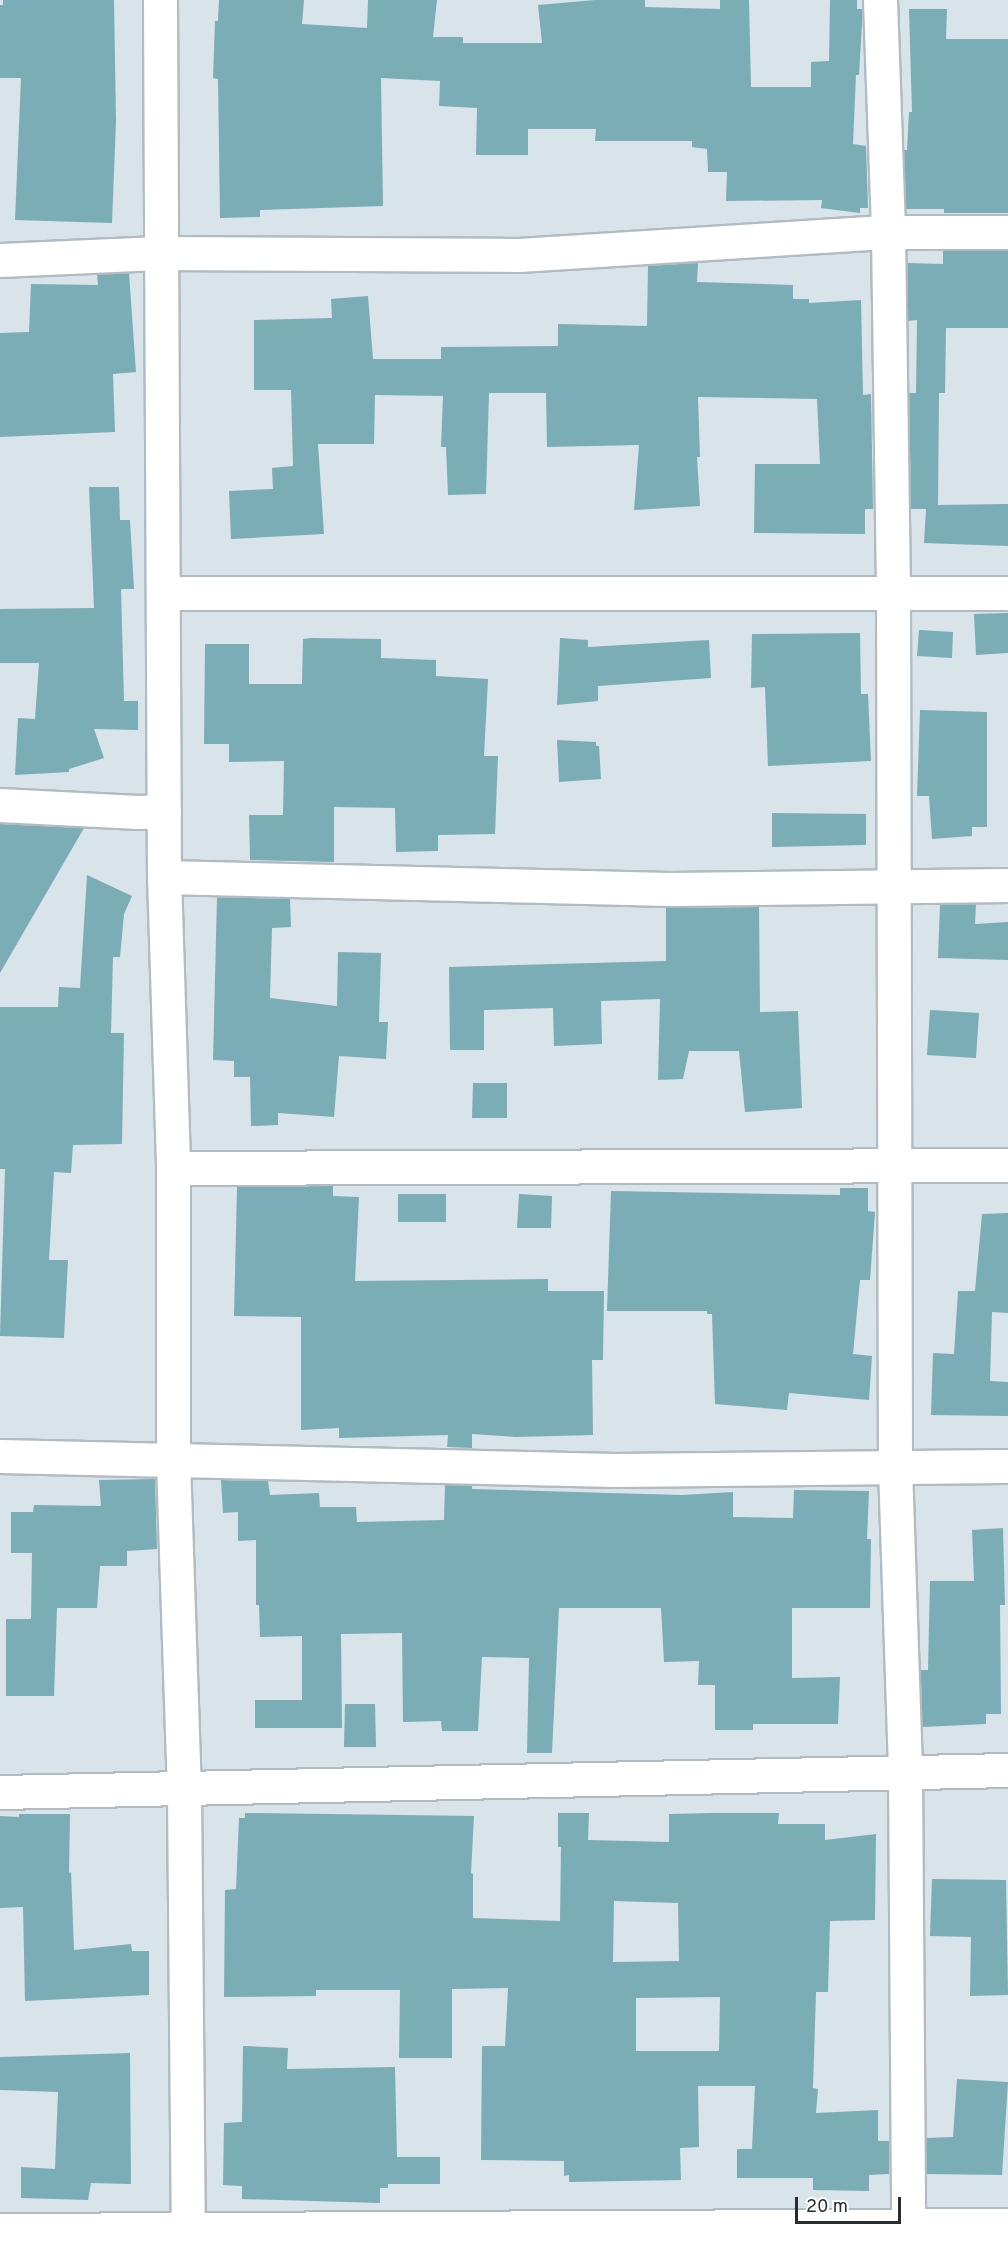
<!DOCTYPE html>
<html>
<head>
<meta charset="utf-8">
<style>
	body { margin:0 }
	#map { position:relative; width:1008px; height:2242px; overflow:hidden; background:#d8e3ea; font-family:Overpass,sans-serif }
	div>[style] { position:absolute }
	.building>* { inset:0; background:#7aadb5 }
	.roads { filter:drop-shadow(2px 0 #b1bbc1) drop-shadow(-2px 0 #b1bbc1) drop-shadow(0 2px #b1bbc1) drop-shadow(0 -2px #b1bbc1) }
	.minor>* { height:33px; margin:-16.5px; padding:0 16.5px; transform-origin:16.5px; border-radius:16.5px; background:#fff }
	.tertiary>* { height:33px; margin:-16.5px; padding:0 16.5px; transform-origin:16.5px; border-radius:16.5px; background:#fff }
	span { translate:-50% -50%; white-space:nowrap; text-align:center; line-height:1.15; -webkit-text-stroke:6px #fff; paint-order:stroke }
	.scale { position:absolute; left:795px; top:2197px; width:106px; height:27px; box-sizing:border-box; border:3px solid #282c2e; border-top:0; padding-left:8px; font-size:18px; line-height:21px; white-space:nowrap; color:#282c2e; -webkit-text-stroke:4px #fff; paint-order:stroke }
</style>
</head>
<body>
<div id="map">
	<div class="building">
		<div style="clip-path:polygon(3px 0,114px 0,116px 121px,112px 223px,15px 220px,21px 78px,0 78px,0 5px,3px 5px)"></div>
		<div style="clip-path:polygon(219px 0,304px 0,302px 24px,367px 28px,368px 0,437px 0,433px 37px,463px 37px,463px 43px,542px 43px,538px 5px,595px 0,645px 0,645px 7px,720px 9px,720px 0,749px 0,751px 87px,811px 87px,811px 62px,829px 61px,830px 0,857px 0,857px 9px,862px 9px,862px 24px,859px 75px,856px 75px,853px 144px,866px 146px,868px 208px,860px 208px,860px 213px,821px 208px,822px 200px,726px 201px,727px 172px,708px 172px,707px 149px,692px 147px,692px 141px,595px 141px,596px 129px,528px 129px,528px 155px,476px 155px,477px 108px,439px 106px,440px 81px,381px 78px,383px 206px,260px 210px,260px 217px,220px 218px,218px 79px,213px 78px,215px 21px,218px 21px)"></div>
		<div style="clip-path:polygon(909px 9px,947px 9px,946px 39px,1008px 39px,1008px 213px,944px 213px,944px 209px,906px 209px,904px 150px,907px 150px,909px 112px,912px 112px)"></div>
		<div style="clip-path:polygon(943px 251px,1008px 251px,1008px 328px,946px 328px,945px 393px,939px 393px,938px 505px,1008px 504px,1008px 546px,924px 543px,926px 509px,911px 509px,909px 393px,916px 393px,917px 320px,908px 321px,907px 263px,943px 264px)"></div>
		<div style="clip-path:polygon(698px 263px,697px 282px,793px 285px,793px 299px,809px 299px,809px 303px,861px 300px,863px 395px,871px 394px,873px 509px,865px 509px,865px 534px,754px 533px,755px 464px,820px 464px,817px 399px,698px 397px,700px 457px,697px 457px,700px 506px,634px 510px,639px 445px,547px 447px,546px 393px,489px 393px,486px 494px,448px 495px,446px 447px,441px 447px,443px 396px,375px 395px,374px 444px,318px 444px,324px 534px,231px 539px,229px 491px,273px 489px,272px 468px,293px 466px,291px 390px,254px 390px,254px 320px,332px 318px,331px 299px,368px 296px,373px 359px,441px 359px,441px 347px,558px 346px,558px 324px,647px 326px,648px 266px)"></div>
		<div style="clip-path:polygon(129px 273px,136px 372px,113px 374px,115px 432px,0 437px,0 333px,29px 332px,31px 284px,98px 285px,97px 274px)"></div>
		<div style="clip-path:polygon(89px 487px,119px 487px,120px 520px,130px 520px,134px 589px,121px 589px,124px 701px,138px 701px,138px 730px,94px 729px,104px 758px,69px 769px,69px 772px,15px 775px,18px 718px,35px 719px,39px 663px,0 663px,0 609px,94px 608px)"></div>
		<div style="clip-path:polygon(1008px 613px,1008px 653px,976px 655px,974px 614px)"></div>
		<div style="clip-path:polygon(919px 630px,953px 632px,952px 658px,917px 656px)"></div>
		<div style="clip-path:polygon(860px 633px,861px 694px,868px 694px,871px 761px,768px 766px,765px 687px,751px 688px,752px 634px)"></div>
		<div style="clip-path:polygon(311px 638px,381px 639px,381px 658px,436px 660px,436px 676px,488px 679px,484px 756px,498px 756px,495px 834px,438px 835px,438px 851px,396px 852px,395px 808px,334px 807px,334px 862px,250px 860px,249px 815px,283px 815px,284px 761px,229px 762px,229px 744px,204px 744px,205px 644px,249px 644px,249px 684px,302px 684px,303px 639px)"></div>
		<div style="clip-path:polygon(560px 638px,588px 640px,588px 647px,709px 640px,711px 678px,598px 686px,598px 701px,557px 705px)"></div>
		<div style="clip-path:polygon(920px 710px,987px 712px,987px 827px,972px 827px,972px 836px,932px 839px,929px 796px,917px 796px)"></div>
		<div style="clip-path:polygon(557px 740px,596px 742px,596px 746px,599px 746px,601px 779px,559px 782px)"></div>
		<div style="clip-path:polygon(772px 813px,866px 814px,866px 845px,772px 847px)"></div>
		<div style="clip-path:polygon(0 824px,84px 828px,0 973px)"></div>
		<div style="clip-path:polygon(87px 875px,132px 896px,124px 914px,120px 957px,113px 957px,111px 1033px,124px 1033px,122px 1144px,73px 1145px,71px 1173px,54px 1172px,49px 1260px,68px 1260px,64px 1338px,0 1336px,5px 1169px,0 1169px,0 1007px,58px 1007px,59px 987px,80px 988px)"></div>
		<div style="clip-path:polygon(217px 897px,290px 899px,291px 927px,272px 928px,270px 998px,337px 1006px,338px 952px,381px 953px,379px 1022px,388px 1022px,386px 1059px,339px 1056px,334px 1117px,278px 1113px,278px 1125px,251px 1126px,250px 1077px,234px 1077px,234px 1061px,213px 1060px)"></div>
		<div style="clip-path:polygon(976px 904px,975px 924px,1008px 922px,1008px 960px,938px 958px,940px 905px)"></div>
		<div style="clip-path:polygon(759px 907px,760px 1012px,798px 1011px,802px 1108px,745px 1112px,739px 1051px,689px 1051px,683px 1079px,658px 1080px,660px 999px,601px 1001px,602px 1044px,554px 1046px,553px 1008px,484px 1010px,484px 1050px,450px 1050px,449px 967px,666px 961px,666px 908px)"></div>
		<div style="clip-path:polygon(930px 1010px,979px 1013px,976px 1058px,927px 1055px)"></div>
		<div style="clip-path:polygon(473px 1083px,507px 1083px,507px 1118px,472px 1118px)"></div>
		<div style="clip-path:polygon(333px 1186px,333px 1196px,359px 1197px,355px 1281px,548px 1279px,548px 1291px,604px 1291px,603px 1360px,592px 1360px,593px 1435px,516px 1437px,472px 1434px,472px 1448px,447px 1447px,448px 1435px,339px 1438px,339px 1428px,301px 1430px,301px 1317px,234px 1316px,237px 1187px)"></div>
		<div style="clip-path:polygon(840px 1188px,868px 1188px,868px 1211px,875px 1212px,870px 1280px,860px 1280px,853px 1354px,872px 1356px,869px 1400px,789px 1393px,787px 1410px,715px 1404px,712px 1314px,707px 1314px,707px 1311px,607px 1311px,611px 1191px,840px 1195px)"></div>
		<div style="clip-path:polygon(398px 1194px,446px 1194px,446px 1222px,398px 1222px)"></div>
		<div style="clip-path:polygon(519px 1194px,552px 1196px,551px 1228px,517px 1228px)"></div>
		<div style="clip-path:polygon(1008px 1213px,1008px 1313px,992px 1312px,990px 1381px,1008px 1382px,1008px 1416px,931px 1415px,933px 1353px,954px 1354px,958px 1291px,975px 1291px,982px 1214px)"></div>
		<div style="clip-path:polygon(155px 1479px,157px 1549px,127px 1551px,127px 1566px,100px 1566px,97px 1608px,57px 1608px,54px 1696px,6px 1696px,6px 1619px,31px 1619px,32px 1553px,11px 1553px,11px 1512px,33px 1512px,34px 1505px,101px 1506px,99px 1480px)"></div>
		<div style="clip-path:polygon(221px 1480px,268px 1481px,270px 1495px,319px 1493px,320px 1507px,356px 1507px,357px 1522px,444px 1520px,445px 1485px,472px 1485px,472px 1489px,609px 1493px,682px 1495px,733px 1492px,733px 1517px,793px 1518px,794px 1490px,869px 1491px,867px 1539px,871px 1539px,870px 1608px,792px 1608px,792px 1678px,840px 1677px,838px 1724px,753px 1724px,753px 1730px,715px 1730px,715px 1685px,698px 1685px,699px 1661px,664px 1662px,661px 1608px,559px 1608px,552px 1753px,527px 1753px,529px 1658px,482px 1657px,478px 1731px,442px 1731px,441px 1721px,403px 1722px,402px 1633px,341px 1634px,342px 1728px,255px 1728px,255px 1700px,302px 1700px,302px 1636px,260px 1637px,259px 1605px,256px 1605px,256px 1540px,238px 1541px,238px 1512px,223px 1513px)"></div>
		<div style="clip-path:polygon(1003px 1528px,1005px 1605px,1000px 1605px,1001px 1714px,986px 1714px,986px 1724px,922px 1727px,920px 1670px,928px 1670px,930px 1581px,974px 1581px,972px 1530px)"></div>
		<div style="clip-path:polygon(345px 1704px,375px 1704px,376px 1747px,344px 1747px)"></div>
		<div style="clip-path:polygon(evenodd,245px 1813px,474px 1816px,471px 1873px,473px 1874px,473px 1918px,560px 1921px,561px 1847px,558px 1847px,558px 1813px,589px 1813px,588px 1840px,669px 1842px,669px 1814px,713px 1813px,779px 1813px,778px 1824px,825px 1824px,825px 1840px,876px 1834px,875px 1920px,830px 1921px,828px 1992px,816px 1992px,813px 2088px,818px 2089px,816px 2113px,878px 2110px,878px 2141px,889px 2141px,889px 2174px,869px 2175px,869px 2191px,813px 2190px,813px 2178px,737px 2178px,737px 2149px,752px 2149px,755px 2086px,698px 2086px,699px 2147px,680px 2148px,681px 2180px,569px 2182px,569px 2175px,564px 2176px,564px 2161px,481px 2160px,482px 2046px,505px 2046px,508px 1988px,452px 1989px,452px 2058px,399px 2058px,400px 1990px,316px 1990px,316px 1996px,224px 1997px,225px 1890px,236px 1889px,239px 1818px,245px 1818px,245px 1813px,614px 1901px,678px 1903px,679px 1961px,613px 1962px,614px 1901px,245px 1813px,720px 1997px,719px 2051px,636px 2051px,636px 1998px,720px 1997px)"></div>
		<div style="clip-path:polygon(19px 1814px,70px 1814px,69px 1873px,71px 1872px,74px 1950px,131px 1944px,132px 1951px,149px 1951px,149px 1995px,25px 2001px,23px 1907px,0 1908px,0 1816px,19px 1817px)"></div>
		<div style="clip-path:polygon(932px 1879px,1006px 1880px,1008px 1995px,970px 1996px,971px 1937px,930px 1936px)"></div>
		<div style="clip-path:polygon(243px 2046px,288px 2048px,287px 2069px,395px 2067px,397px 2157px,440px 2157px,440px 2184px,388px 2184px,388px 2188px,380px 2188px,380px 2203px,242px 2199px,242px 2186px,223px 2185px,224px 2123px,242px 2122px)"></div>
		<div style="clip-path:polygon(130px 2053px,131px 2184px,91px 2183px,88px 2200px,21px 2198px,21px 2167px,55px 2169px,58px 2092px,0 2090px,0 2057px)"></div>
		<div style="clip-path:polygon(957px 2079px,1008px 2082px,1002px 2175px,926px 2174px,926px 2138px,953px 2137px)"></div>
	</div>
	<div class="roads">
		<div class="minor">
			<div style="left:880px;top:0;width:232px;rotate:88deg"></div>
			<div style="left:888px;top:232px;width:363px;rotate:89.2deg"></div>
			<div style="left:893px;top:595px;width:872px;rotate:89.87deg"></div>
			<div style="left:895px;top:1467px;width:303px;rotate:88.1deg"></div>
			<div style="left:905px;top:1770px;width:472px;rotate:89.6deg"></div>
			<div style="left:0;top:260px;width:159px;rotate:-2.5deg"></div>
			<div style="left:159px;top:253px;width:360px;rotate:0.3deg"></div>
			<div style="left:519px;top:255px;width:370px;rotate:-3.6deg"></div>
			<div style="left:888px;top:232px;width:120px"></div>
			<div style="left:163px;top:593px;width:845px"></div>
			<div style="left:0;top:805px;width:138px;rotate:2.9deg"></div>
			<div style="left:138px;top:812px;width:26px;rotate:-2deg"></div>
			<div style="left:164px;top:877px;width:507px;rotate:1.36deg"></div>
			<div style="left:671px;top:889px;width:337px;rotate:-0.7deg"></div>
			<div style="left:173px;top:1168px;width:835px;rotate:-0.21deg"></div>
			<div style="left:0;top:1456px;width:616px;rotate:1.3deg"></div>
			<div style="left:616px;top:1470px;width:392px;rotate:-0.6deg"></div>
			<div style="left:0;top:1792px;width:1008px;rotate:-1.25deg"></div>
			<div style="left:0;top:2230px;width:1008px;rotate:-0.28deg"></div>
		</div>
		<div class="tertiary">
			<div style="left:160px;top:0;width:877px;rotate:89.74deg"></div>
			<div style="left:164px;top:877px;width:291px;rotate:88.2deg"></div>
			<div style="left:173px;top:1168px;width:293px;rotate:90deg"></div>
			<div style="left:173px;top:1461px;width:329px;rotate:88.1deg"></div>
			<div style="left:184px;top:1790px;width:452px;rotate:89.5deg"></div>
		</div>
	</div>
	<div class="scale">20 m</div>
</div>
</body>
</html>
